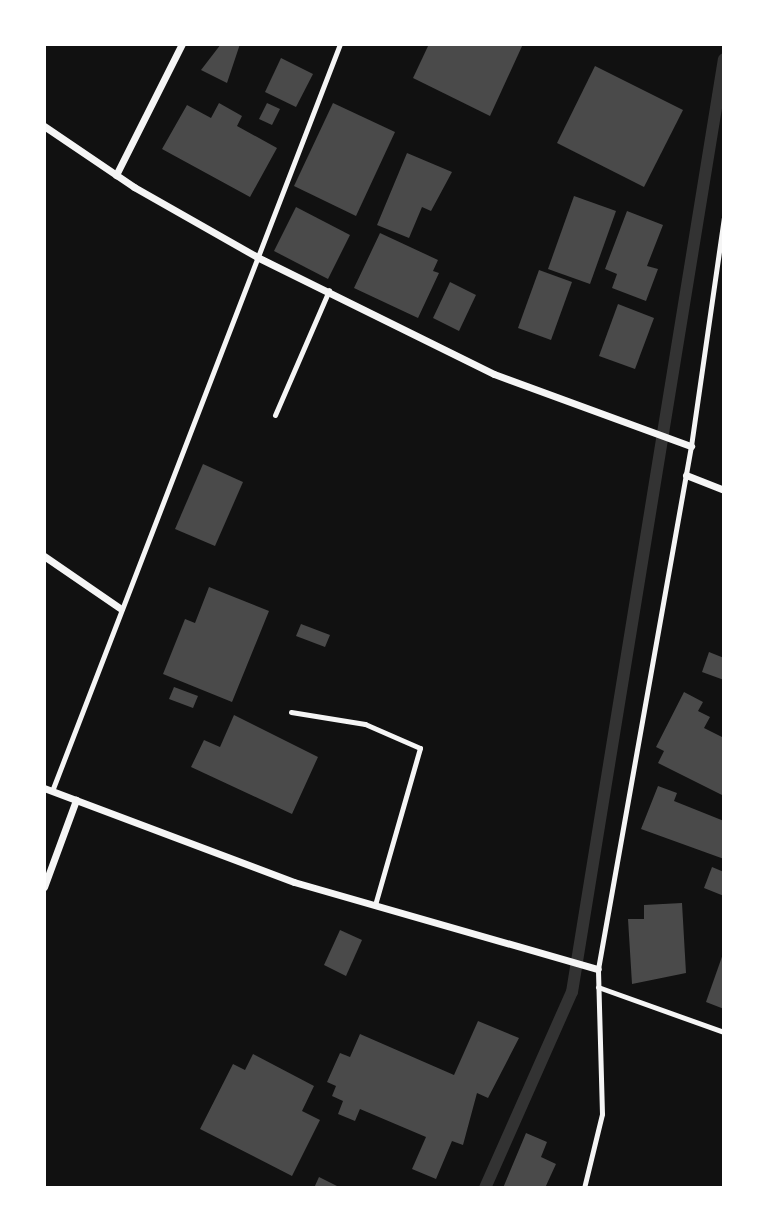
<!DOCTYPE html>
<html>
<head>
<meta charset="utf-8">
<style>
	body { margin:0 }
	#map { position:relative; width:768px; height:1232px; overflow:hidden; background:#111; font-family:"Source Serif 4",serif }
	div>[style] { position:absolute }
	.stream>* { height:12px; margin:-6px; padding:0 6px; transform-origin:6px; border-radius:6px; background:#333 }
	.building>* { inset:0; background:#4a4a4a }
	.service>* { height:5px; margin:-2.5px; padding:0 2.5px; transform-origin:2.5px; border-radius:2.5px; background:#f5f5f5 }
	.minor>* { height:7px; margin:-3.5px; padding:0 3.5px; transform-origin:3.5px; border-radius:3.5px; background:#f5f5f5 }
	span { translate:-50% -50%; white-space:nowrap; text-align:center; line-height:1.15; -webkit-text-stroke:5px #fff; paint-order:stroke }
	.frame { position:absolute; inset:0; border:46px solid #fff; pointer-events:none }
</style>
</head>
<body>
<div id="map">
	<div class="stream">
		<div style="left:485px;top:1188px;width:214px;rotate:-66.1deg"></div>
		<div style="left:572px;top:992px;width:945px;rotate:-80.75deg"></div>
	</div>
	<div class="building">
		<div style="clip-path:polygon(221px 44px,240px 44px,227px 83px,201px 70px)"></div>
		<div style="clip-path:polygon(429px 44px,523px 44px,490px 116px,413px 78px)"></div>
		<div style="clip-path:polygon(281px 58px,313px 74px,296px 107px,265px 92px)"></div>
		<div style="clip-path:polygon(595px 66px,683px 110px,644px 187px,557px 143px)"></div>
		<div style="clip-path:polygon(219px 103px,242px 116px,237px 126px,277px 148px,250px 197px,162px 149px,187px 105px,211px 118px)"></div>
		<div style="clip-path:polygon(267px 103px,280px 109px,272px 125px,259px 119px)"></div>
		<div style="clip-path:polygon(333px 103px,395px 132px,356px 216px,294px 186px)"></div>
		<div style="clip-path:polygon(407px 153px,452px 172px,431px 211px,422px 207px,409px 238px,377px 225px)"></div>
		<div style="clip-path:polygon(574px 196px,616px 211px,590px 284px,548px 269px)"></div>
		<div style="clip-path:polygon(296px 207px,350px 235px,328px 279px,274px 251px)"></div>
		<div style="clip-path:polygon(627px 211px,663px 225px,647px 266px,658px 269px,646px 301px,612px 288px,617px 274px,605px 269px)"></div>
		<div style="clip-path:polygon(380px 233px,438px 260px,433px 271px,439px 273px,418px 318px,354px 288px)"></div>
		<div style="clip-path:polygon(539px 270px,572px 282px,551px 340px,518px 328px)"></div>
		<div style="clip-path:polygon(450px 282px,476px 295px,459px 331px,433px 318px)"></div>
		<div style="clip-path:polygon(618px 304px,654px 318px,635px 369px,599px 356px)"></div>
		<div style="clip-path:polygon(203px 464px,243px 482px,215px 546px,175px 529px)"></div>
		<div style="clip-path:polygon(209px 587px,269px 611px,232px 702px,163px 674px,185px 619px,195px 623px)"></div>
		<div style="clip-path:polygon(301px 624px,330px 635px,325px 647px,296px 636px)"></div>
		<div style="clip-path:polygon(709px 652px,724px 658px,724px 680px,702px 672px)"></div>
		<div style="clip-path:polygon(174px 687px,198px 696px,193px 708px,169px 699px)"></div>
		<div style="clip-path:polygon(684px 692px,703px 702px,698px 711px,710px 717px,704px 728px,724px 738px,724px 796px,658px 763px,664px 751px,656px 747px)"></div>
		<div style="clip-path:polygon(234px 715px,318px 757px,292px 814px,191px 767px,204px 740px,220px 747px)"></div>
		<div style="clip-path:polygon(658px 786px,677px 793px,674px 801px,724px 821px,724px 859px,641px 829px)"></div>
		<div style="clip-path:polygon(712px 867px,724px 872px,724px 896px,704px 888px)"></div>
		<div style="clip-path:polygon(682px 903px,686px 973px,632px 984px,628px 919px,644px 919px,644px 905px)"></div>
		<div style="clip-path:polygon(340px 930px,362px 940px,346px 976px,324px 965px)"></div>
		<div style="clip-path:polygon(724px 951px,724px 1009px,706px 1002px)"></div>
		<div style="clip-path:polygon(478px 1021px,519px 1038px,488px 1098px,477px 1093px,463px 1145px,452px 1141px,436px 1179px,412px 1169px,426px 1137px,360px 1109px,355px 1121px,338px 1114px,343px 1101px,332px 1096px,336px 1086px,327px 1082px,340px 1053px,350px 1057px,360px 1034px,454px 1075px)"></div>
		<div style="clip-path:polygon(253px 1054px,314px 1086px,302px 1111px,320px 1120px,292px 1176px,200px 1129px,233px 1064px,245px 1070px)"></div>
		<div style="clip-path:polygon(526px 1133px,547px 1142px,541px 1157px,556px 1164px,545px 1188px,503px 1188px)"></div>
		<div style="clip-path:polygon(319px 1177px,341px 1188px,314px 1188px)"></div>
	</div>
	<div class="service">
		<div style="left:275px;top:415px;width:136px;rotate:-66.6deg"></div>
		<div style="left:291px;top:712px;width:75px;rotate:9.2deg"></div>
		<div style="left:365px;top:724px;width:60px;rotate:23.6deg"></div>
		<div style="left:420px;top:748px;width:163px;rotate:106deg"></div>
		<div style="left:52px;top:791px;width:801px;rotate:-68.92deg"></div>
		<div style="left:598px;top:987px;width:134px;rotate:19.7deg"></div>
		<div style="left:584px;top:1188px;width:76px;rotate:-76.3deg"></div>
		<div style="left:602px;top:1114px;width:145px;rotate:-91.6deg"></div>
		<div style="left:598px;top:969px;width:531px;rotate:-79.92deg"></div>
		<div style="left:691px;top:446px;width:231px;rotate:-81.8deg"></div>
	</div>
	<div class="minor">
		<div style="left:44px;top:126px;width:109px;rotate:34.1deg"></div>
		<div style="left:134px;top:187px;width:142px;rotate:29.6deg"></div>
		<div style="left:257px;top:257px;width:264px;rotate:26.3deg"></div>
		<div style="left:494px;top:374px;width:210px;rotate:20.1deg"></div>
		<div style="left:116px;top:175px;width:147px;rotate:-63.3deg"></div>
		<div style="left:686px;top:475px;width:41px;rotate:21.5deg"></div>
		<div style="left:44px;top:556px;width:93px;rotate:34.5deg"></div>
		<div style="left:44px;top:788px;width:267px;rotate:20.6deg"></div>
		<div style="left:294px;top:882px;width:316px;rotate:16deg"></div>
		<div style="left:44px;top:887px;width:93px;rotate:-69.8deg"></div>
	</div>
	<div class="frame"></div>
</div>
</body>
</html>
